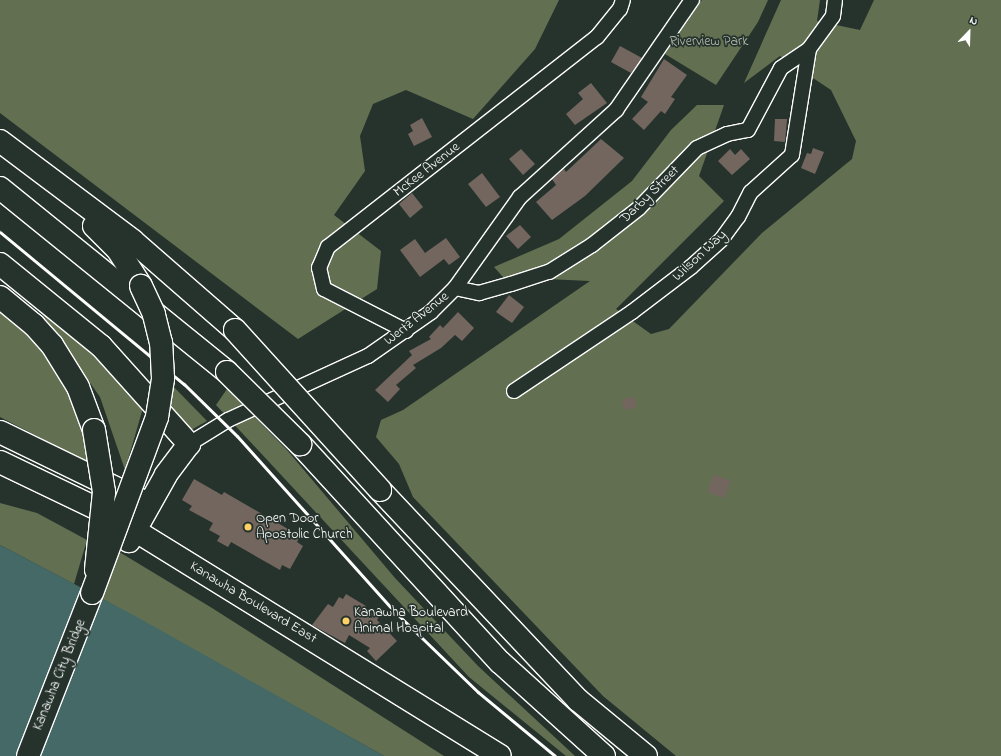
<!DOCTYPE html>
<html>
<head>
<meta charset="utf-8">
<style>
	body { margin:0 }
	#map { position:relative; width:1001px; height:756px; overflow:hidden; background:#26332d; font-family:"Indie Flower",sans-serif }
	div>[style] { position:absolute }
	.green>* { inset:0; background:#627051 }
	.water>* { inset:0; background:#446967 }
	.building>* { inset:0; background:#72665e }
	.roads { filter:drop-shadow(1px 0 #fff) drop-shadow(-1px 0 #fff) drop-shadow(0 1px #fff) drop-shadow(0 -1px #fff) }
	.street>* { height:14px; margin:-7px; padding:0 7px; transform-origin:7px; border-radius:7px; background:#26332d }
	.primary>* { height:22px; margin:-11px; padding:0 11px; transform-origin:11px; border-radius:11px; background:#26332d }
	.highway>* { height:22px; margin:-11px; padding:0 11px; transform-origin:11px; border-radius:11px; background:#26332d }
	.rail>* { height:3px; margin:-1.5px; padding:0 1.5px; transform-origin:1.5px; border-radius:1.5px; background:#fff }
	.bridges { filter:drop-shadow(1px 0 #fff) drop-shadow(-1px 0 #fff) drop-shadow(0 1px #fff) drop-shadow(0 -1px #fff) }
	.primary-bridge>* { height:22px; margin:-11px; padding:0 11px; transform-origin:11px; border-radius:11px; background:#26332d }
	.highway-bridge>* { height:22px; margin:-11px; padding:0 11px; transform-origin:11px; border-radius:11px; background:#26332d }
	.dots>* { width:11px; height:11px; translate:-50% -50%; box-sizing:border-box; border:2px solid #26332d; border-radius:50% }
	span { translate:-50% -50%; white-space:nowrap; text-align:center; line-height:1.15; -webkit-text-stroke:3.5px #26332d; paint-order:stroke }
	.park-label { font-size:14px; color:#b8bfb1 }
	.street-label { font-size:14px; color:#fff }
	.poi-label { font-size:14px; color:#fff }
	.left { translate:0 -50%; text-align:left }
	.north { position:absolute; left:949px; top:12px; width:40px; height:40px; -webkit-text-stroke:3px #26332d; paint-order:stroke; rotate:23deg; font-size:11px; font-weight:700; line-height:16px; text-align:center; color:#fff }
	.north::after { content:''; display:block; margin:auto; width:14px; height:18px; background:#fff; clip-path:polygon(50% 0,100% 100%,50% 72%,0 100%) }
</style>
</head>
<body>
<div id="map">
	<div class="green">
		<div style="clip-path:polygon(0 0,559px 0,535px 49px,473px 119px,406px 90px,373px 104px,360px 136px,365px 171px,334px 215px,381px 251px,377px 289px,298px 339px,0 113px)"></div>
		<div style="clip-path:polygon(702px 0,768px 0,758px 22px,716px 85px,665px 54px)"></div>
		<div style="clip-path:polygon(781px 0,820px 0,817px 21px,860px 30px,874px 0,1001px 0,1001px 756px,676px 756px,603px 696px,413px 497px,399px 464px,376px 437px,381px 420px,403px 410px,590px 281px,503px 277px,494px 267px,559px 239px,632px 181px,671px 130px,697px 105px,724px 105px,699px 176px,724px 201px,616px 309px,651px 334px,669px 329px,762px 233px,852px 159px,856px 141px,831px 90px,780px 56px,744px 83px)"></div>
		<div style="clip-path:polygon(35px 304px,114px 373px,143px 408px,125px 470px,100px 397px)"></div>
		<div style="clip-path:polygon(0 305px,42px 347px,67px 386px,83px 427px,91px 464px,0 417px)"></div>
		<div style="clip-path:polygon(169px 382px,207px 421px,191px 430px,164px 405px)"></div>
		<div style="clip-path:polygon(227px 389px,287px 450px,395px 578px,478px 666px,575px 756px,566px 756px,469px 677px,216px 405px)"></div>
		<div style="clip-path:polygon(0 503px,37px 513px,87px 540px,74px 584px,0 545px)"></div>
		<div style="clip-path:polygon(116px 550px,212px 608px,444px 756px,384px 756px,101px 598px)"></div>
	</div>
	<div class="water">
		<div style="clip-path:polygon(0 545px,137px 617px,384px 756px,0 756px)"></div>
	</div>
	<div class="building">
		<div style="clip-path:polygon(620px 46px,642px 58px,631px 73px,611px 62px)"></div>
		<div style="clip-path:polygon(664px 59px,687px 75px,671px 97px,675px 99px,665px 114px,661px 111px,644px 130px,632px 119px,648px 102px,641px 97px)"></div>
		<div style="clip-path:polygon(591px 83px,607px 103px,575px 125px,566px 114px,583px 99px,578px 93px)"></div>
		<div style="clip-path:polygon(422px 118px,432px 137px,414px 146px,408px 134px,413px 131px,410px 125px)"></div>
		<div style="clip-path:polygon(775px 119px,787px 119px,785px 142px,774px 141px)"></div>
		<div style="clip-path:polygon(601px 139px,624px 158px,585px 196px,552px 220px,536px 202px,556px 185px,552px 179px,564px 169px,566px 172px)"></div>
		<div style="clip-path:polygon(813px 148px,824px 152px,815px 174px,801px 168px,807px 153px,811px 154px)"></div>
		<div style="clip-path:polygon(521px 149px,535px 164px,523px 175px,509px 159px)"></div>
		<div style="clip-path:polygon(730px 149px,735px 155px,741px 149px,750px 159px,732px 175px,718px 161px)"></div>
		<div style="clip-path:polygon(482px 173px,500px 197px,486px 207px,468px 184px)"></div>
		<div style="clip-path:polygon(412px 193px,423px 207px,410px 218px,399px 204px)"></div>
		<div style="clip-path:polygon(520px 225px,531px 237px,518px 249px,506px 236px)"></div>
		<div style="clip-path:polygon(446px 238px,460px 257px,449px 265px,444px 259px,420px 277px,400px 250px,415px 239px,425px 253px)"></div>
		<div style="clip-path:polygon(509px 295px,524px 307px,512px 323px,496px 312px)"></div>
		<div style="clip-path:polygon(458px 312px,474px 328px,462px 341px,455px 335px,441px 348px,413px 365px,416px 368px,396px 385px,400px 389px,388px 402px,375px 390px,412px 355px,409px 351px,431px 339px,429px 337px,440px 325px,443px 328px)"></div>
		<div style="clip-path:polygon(634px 397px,637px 407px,624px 410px,622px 399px)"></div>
		<div style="clip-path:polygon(714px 474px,731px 481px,724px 498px,707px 492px)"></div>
		<div style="clip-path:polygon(194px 479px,222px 495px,224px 492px,300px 536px,297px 542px,303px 546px,290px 569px,282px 565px,280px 570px,231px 542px,228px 547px,217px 541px,220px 536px,209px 530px,213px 523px,189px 510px,192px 506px,182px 500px)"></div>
		<div style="clip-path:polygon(346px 594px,366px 606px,365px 609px,379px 617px,377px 620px,397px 641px,376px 661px,367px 651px,370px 648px,349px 635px,345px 643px,312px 625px,328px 604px,333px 607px,339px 597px,343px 599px)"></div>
	</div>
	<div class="roads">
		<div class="street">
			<div style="left:455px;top:288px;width:25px;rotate:12deg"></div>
			<div style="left:479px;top:293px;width:33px;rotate:-16deg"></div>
			<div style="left:511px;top:284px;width:40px;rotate:-18deg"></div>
			<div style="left:549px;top:272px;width:51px;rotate:-32.1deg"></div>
			<div style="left:592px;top:245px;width:60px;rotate:-38.2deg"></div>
			<div style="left:639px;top:208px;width:83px;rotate:-46deg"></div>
			<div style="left:697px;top:148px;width:33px;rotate:-25deg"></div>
			<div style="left:727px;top:134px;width:21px;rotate:-11deg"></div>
			<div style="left:748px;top:130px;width:70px;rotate:-62deg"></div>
			<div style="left:781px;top:68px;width:34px;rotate:-34deg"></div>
			<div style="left:406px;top:331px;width:92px;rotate:-152.9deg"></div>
			<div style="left:324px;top:289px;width:22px;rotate:-103deg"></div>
			<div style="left:319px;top:268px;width:23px;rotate:-67deg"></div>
			<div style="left:328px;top:247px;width:341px;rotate:-38deg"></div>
			<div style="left:597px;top:37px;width:36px;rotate:-51deg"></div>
			<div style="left:620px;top:9px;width:9px;rotate:-72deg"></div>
			<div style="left:514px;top:391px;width:142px;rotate:-33.8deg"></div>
			<div style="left:632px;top:312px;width:74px;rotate:-37.3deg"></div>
			<div style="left:691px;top:267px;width:40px;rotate:-42deg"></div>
			<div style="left:721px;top:240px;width:29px;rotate:-54deg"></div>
			<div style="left:738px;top:217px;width:28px;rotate:-63deg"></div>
			<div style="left:751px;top:192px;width:55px;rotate:-42.1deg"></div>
			<div style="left:792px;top:155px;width:107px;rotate:-80.9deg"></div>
			<div style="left:809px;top:49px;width:41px;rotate:-54deg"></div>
			<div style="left:833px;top:16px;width:16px;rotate:-83deg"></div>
			<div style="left:189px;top:444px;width:46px;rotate:-31.6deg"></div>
			<div style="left:228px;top:420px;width:154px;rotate:-24.6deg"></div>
			<div style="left:368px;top:356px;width:77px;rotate:-34.9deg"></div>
			<div style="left:431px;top:312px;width:34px;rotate:-45deg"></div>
			<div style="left:455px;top:288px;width:112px;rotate:-54.5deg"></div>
			<div style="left:520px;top:197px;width:130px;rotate:-42.2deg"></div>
			<div style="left:616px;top:110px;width:134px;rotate:-55.4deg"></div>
		</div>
		<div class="primary">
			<div style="left:0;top:264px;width:130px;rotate:39.1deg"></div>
			<div style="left:101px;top:346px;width:132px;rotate:48.1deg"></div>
			<div style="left:189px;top:444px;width:39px;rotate:127deg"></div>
			<div style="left:166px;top:475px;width:76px;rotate:119.3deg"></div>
			<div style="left:0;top:297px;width:44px;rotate:39.5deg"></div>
			<div style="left:34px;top:325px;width:27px;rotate:48deg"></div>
			<div style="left:52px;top:345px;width:49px;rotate:58.2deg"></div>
			<div style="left:78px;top:387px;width:46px;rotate:69.6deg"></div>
			<div style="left:0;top:432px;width:162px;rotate:25.9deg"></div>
			<div style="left:0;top:462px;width:122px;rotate:25.7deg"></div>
			<div style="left:110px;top:515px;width:458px;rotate:31.7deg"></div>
			<div style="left:28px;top:756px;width:175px;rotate:-68.6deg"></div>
		</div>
		<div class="highway">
			<div style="left:0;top:141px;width:166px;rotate:36.9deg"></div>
			<div style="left:133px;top:241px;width:135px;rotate:41.1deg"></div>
			<div style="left:0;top:188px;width:292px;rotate:39deg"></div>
			<div style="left:94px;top:226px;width:34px;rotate:45deg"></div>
			<div style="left:118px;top:250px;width:43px;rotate:57.4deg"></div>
			<div style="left:300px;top:444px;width:296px;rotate:47.5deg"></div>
			<div style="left:500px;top:662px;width:140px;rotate:42.1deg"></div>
			<div style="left:380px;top:490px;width:289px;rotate:46.7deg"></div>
			<div style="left:578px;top:700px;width:88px;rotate:39.5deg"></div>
		</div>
	</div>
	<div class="rail">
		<div style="left:0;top:232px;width:239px;rotate:39.6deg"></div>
		<div style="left:184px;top:384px;width:74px;rotate:44.5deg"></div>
		<div style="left:237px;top:436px;width:235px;rotate:48.1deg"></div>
		<div style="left:394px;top:611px;width:117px;rotate:44deg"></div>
		<div style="left:478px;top:692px;width:100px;rotate:39.7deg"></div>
	</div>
	<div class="bridges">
		<div class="primary-bridge">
			<div style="left:94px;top:430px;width:63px;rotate:80.8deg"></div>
			<div style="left:104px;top:492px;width:78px;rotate:95.9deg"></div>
		</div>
		<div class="highway-bridge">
			<div style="left:235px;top:330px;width:216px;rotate:47.8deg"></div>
			<div style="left:227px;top:372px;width:103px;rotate:44.6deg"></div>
			<div style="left:92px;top:593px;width:188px;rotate:-69.7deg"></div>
			<div style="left:157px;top:417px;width:39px;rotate:-81deg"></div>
			<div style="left:163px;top:378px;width:35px;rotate:-93deg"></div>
			<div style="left:161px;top:343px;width:30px;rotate:-104deg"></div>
			<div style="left:154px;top:314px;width:31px;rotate:-115deg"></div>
		</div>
	</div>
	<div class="dots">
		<div style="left:248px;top:527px;background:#ffd166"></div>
		<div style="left:346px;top:621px;background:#ffd166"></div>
	</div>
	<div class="park-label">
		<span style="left:709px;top:42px">Riverview Park</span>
	</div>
	<div class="street-label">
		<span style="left:427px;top:170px;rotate:-38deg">McKee Avenue</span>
		<span style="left:650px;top:195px;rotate:-44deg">Darby Street</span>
		<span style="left:700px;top:256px;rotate:-43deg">Wilson Way</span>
		<span style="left:417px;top:319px;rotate:-38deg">Wertz Avenue</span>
		<span style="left:253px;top:603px;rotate:31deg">Kanawha Boulevard East</span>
		<span style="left:60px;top:675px;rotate:-68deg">Kanawha City Bridge</span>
	</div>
	<div class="poi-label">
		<span class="left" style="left:256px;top:527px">Open Door<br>Apostolic Church</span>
		<span class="left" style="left:354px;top:621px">Kanawha Boulevard<br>Animal Hospital</span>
	</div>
	<div class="north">N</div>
</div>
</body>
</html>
